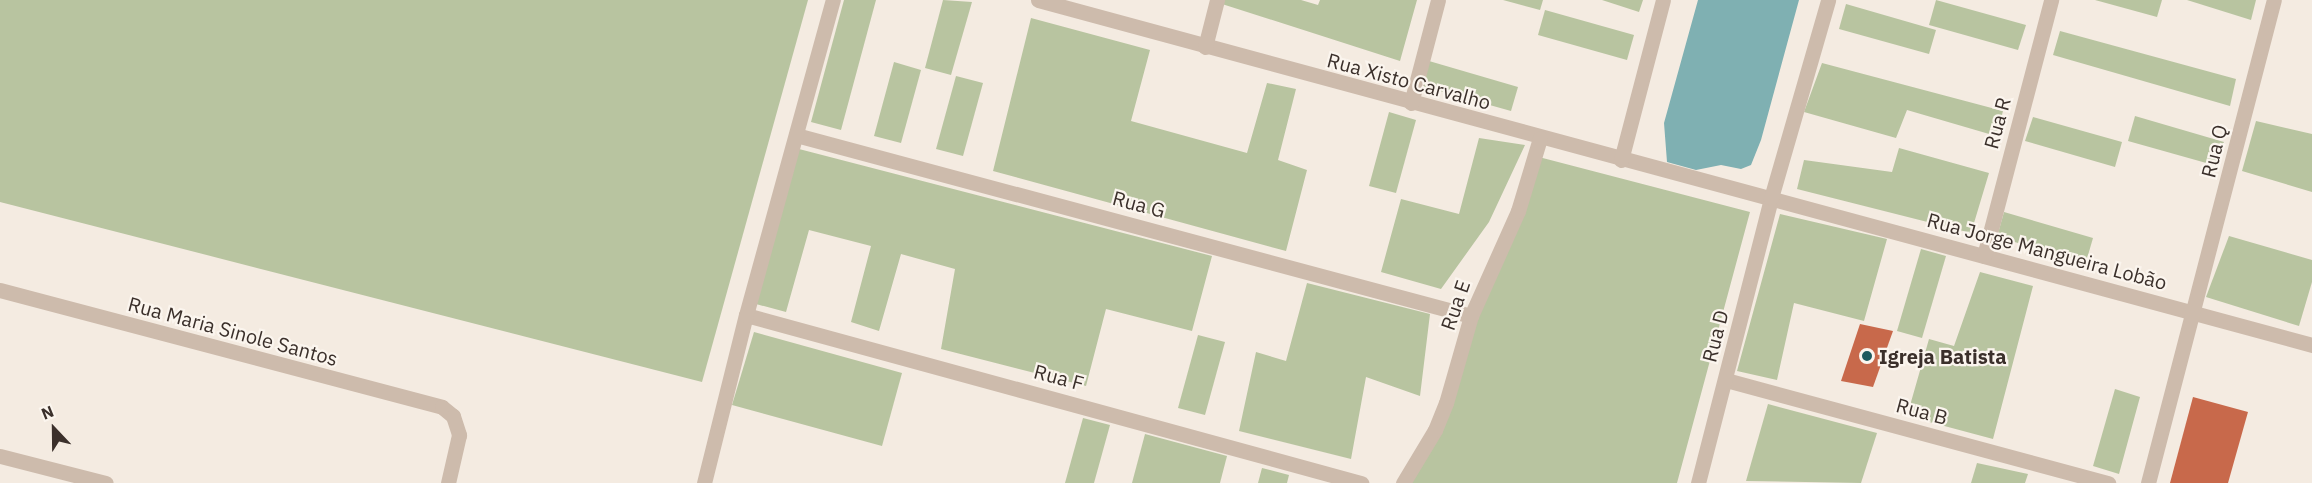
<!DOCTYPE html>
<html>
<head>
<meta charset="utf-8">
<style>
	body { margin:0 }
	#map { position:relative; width:2312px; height:483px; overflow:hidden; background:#f4ebe1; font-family:"IBM Plex Sans",sans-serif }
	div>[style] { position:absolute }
	.green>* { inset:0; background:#b8c4a0 }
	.water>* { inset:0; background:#7fb0b2 }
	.building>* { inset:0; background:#c8694b }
	.minor>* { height:15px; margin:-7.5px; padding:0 7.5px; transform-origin:7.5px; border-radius:7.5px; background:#cdbbac }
	.tertiary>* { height:15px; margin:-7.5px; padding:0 7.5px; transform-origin:7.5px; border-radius:7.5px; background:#cdbbac }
	.dots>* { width:16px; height:16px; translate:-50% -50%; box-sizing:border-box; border:3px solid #fbf5ee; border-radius:50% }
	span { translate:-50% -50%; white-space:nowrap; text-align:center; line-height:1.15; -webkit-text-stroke:4.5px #fbf5ee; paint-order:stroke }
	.street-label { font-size:20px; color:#3b302b }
	.poi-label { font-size:20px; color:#3b302b; font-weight:700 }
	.left { translate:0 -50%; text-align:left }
	.north { position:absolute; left:24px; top:399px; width:60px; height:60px; -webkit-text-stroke:4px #fbf5ee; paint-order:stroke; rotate:338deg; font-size:16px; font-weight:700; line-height:24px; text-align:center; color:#3b302b }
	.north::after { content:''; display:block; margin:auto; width:21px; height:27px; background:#3b302b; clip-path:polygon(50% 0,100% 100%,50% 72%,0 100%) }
</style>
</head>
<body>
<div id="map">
	<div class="green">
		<div style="clip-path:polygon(0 0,808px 0,702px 382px,0 202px)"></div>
		<div style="clip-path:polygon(844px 0,876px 0,841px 130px,811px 122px)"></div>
		<div style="clip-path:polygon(943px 0,972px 2px,951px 75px,925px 68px)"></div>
		<div style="clip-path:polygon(1223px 0,1301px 0,1318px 5px,1320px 0,1417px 0,1400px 61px,1222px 4px)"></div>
		<div style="clip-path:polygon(1503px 0,1543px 0,1540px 10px)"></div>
		<div style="clip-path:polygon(1602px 0,1643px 0,1639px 12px)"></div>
		<div style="clip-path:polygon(1936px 0,2026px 25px,2018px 50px,1929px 25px)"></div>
		<div style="clip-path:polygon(2095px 0,2162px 0,2157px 17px)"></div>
		<div style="clip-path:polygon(2187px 0,2256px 0,2251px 20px)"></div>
		<div style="clip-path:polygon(1846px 4px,1936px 30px,1929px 54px,1839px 29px)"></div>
		<div style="clip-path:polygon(1545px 10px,1634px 35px,1627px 60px,1538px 35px)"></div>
		<div style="clip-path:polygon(1031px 18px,1150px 50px,1131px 121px,1247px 153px,1267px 83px,1296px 89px,1278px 160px,1307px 170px,1286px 251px,993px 171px)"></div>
		<div style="clip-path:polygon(2060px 31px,2236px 79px,2230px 106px,2053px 55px)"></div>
		<div style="clip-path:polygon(1429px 61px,1518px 87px,1511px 111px,1422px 86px)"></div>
		<div style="clip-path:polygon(894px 62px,921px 70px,901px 143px,874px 136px)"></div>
		<div style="clip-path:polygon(1822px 63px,2003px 111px,1996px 136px,1907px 110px,1896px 138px,1804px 112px)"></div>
		<div style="clip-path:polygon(956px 76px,983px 83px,963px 156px,936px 149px)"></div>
		<div style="clip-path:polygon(1389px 112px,1416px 120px,1396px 193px,1369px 186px)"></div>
		<div style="clip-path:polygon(2135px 116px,2224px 142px,2217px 166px,2128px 141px)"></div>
		<div style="clip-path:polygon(2033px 117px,2122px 142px,2115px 167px,2025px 141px)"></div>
		<div style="clip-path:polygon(2256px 121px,2312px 134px,2312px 192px,2242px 171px)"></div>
		<div style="clip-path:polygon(1479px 138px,1525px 145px,1489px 222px,1441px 289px,1381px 272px,1401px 199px,1459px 214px)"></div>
		<div style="clip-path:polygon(1899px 148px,1989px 173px,1971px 233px,1797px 189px,1804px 160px,1892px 172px)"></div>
		<div style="clip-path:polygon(799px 149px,1212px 256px,1192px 331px,1106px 309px,1086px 386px,941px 349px,955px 269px,901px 254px,879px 331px,851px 322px,871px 246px,809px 230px,786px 312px,756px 304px)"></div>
		<div style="clip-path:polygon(1535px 156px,1750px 212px,1677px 483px,1406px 483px,1435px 430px)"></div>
		<div style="clip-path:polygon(2004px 212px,2093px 238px,2086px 262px,1997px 237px)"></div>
		<div style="clip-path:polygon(1780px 214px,1887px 239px,1864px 321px,1794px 303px,1777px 380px,1737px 371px)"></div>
		<div style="clip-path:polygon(2229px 236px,2312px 260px,2312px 282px,2299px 326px,2206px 297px)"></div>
		<div style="clip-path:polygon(1921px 249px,1946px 256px,1922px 338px,1897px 331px)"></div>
		<div style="clip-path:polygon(1980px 272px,2033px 286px,1993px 439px,1907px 416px,1929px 339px,1954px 346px)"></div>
		<div style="clip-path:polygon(1307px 283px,1430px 314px,1420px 396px,1366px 377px,1351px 459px,1239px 431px,1256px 352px,1286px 361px)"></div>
		<div style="clip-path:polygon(754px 332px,902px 373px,882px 446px,732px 405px)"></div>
		<div style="clip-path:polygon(1198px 335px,1225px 342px,1205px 415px,1178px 408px)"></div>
		<div style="clip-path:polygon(2115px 389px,2140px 397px,2119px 474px,2093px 466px)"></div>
		<div style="clip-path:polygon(1768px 404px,1877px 433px,1861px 483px,1746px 481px)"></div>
		<div style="clip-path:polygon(1083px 418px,1110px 425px,1094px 483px,1065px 483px)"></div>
		<div style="clip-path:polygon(1145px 434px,1227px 456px,1220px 483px,1132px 483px)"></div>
		<div style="clip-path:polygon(1977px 463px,2028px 474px,2025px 483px,1971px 483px)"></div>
		<div style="clip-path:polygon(1262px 468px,1289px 475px,1287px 483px,1258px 483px)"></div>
	</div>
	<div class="water">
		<div style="clip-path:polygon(1698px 0,1799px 0,1761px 140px,1751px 165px,1741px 169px,1721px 165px,1696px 170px,1667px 162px,1664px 123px)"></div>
	</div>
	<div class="building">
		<div style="clip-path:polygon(1860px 324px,1893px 331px,1873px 387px,1841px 381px)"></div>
		<div style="clip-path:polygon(2193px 397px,2248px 412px,2228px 483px,2170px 483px)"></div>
	</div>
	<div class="minor">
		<div style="left:1038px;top:0;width:1320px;rotate:15.15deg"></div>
		<div style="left:1205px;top:47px;width:49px;rotate:-75.7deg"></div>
		<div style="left:1411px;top:103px;width:106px;rotate:-75.3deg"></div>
		<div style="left:796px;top:135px;width:699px;rotate:15.01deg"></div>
		<div style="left:1621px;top:160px;width:165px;rotate:-75.3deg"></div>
		<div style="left:1984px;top:256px;width:265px;rotate:-75.3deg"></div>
		<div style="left:0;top:290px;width:457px;rotate:14.8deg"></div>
		<div style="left:442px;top:407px;width:14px;rotate:39deg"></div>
		<div style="left:453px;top:416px;width:20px;rotate:72deg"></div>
		<div style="left:459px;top:435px;width:49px;rotate:102.9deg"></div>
		<div style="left:746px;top:315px;width:638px;rotate:15.28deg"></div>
		<div style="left:1726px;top:380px;width:396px;rotate:15.1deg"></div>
		<div style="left:0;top:456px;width:109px;rotate:14.3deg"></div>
		<div style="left:1403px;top:483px;width:62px;rotate:-58.9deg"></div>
		<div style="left:1435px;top:430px;width:29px;rotate:-68deg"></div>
		<div style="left:1446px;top:403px;width:91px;rotate:-74deg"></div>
		<div style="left:1471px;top:316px;width:115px;rotate:-65.9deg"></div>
		<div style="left:1518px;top:211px;width:76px;rotate:-73.2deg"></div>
		<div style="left:1698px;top:483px;width:294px;rotate:-75.6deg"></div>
		<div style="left:1771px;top:198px;width:206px;rotate:-73.9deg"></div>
		<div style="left:2148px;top:483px;width:499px;rotate:-75.4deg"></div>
	</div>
	<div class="tertiary">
		<div style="left:704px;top:483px;width:173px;rotate:-76deg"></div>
		<div style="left:746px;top:315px;width:327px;rotate:-74.6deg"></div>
	</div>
	<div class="dots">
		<div style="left:1867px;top:356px;background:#1f5a5e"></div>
	</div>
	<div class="street-label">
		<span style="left:1409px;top:81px;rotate:15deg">Rua Xisto Carvalho</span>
		<span style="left:1997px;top:123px;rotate:-75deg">Rua R</span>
		<span style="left:2214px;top:151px;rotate:-76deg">Rua Q</span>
		<span style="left:1139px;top:204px;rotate:15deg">Rua G</span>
		<span style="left:2047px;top:251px;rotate:15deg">Rua Jorge Mangueira Lobão</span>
		<span style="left:1455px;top:305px;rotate:-71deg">Rua E</span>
		<span style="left:233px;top:331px;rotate:15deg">Rua Maria Sinole Santos</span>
		<span style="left:1715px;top:336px;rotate:-76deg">Rua D</span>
		<span style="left:1059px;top:377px;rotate:15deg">Rua F</span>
		<span style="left:1922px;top:411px;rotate:15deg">Rua B</span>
	</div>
	<div class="poi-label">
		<span class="left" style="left:1879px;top:356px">Igreja Batista</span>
	</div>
	<div class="north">N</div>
</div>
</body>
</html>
